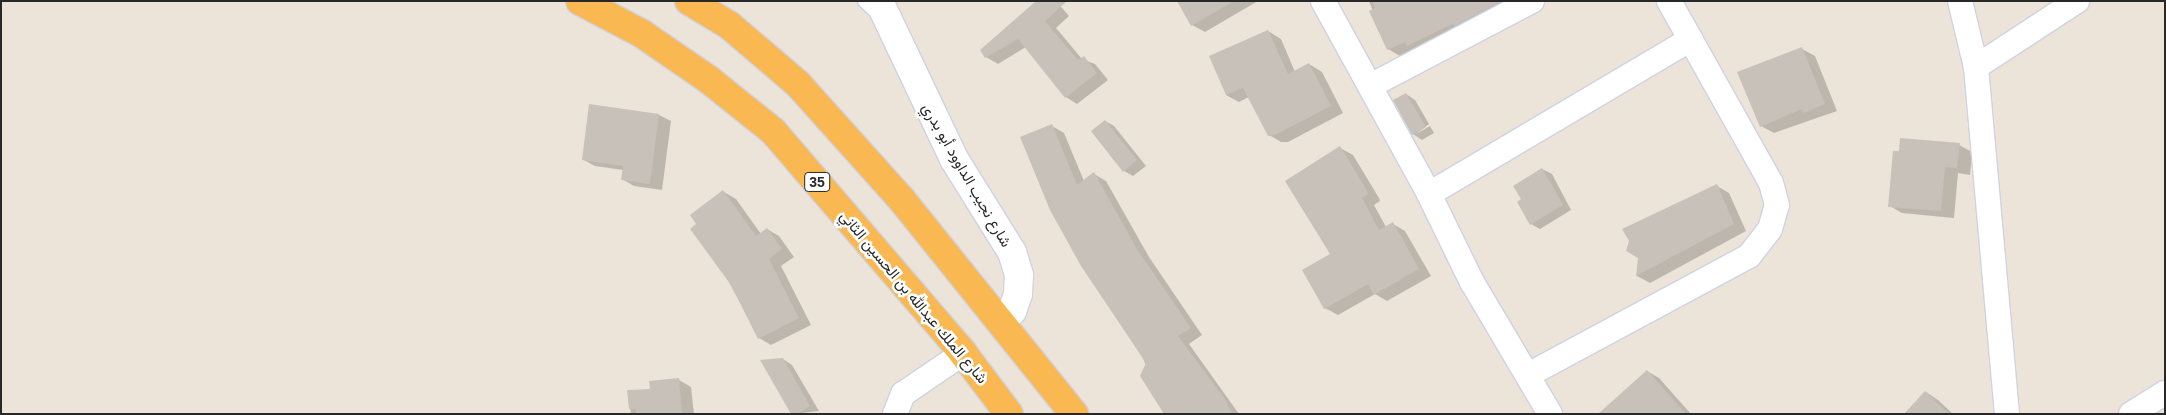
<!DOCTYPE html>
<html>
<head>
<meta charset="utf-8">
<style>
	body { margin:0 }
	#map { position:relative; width:2166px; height:415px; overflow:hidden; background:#ece4d9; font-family:Arial,Vazirmatn,sans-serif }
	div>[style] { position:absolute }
	.shadow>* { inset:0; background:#0003 }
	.building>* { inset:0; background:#c7c1b9 }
	.roads { filter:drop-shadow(1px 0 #cfd2e2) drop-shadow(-1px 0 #cfd2e2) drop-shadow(0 1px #cfd2e2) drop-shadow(0 -1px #cfd2e2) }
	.service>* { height:11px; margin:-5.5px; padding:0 5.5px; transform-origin:5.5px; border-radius:5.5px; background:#fff }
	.minor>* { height:24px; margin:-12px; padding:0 12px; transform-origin:12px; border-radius:12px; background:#fff }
	.tertiary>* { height:28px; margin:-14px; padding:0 14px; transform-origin:14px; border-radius:14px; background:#fff }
	.trunk>* { height:28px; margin:-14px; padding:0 14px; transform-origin:14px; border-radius:14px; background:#fab852 }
	span { translate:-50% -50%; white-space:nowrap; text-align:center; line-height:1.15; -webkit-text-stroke:5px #fff; paint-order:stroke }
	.shield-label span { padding:1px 4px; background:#fff; border:1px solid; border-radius:4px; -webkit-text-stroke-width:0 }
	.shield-label { font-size:14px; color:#282828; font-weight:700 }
	.street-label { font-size:15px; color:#282828 }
	.frame { position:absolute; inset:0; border:2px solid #282828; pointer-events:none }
</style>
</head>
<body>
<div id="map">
	<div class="shadow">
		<div style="clip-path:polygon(1056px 1px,1069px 16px,1056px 28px,1082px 59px,1095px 64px,1108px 80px,1077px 104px,1066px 97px,1026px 47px,998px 64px,986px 57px)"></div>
		<div style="clip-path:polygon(1178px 1px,1258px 1px,1205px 32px,1192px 25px)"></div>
		<div style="clip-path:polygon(1369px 1px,1529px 1px,1400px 56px,1388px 49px)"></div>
		<div style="clip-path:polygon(1268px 31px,1281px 39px,1295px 72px,1309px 64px,1322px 72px,1343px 113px,1288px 142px,1281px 142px,1269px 135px,1249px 97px,1239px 102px,1226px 95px)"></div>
		<div style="clip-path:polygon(1802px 49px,1815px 56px,1837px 111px,1774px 133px,1761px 126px)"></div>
		<div style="clip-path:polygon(1406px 94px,1415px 100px,1429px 124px,1416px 134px,1430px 126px,1434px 133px,1422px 140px,1413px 134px,1395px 101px)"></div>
		<div style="clip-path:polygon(590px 106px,659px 115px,671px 121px,662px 190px,634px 186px,622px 179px,623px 170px,595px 166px,584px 160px)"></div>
		<div style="clip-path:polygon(1105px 121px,1114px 126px,1146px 166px,1133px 176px,1124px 171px)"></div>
		<div style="clip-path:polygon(1052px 126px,1064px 133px,1084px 181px,1094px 174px,1106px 181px,1149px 257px,1202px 335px,1189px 344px,1239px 414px,1165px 414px)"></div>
		<div style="clip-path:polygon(1959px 145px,1972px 152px,1970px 175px,1958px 173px,1954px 218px,1902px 213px,1890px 206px)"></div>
		<div style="clip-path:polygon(1340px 148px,1353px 155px,1379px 198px,1380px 201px,1374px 205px,1386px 227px,1393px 224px,1405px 231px,1431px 276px,1387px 301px,1375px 294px,1338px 315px,1325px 308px)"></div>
		<div style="clip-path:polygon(1542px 169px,1552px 174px,1571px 210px,1540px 229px,1531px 224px,1523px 200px)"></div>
		<div style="clip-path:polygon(1717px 186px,1729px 193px,1746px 231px,1650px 283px,1637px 276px,1639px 257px)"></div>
		<div style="clip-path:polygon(724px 192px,736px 199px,761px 234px,767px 229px,779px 236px,794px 257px,781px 266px,811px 325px,771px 345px,759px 338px,698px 224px)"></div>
		<div style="clip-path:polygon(783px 359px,792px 365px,819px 411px,792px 414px)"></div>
		<div style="clip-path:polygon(1647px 371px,1659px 378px,1691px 414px,1600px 414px)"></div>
		<div style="clip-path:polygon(679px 380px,691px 387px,694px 414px,631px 414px,628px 392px,651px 390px)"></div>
		<div style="clip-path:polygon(1926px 392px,1938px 400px,1953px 414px,1906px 414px)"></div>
	</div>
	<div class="building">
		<div style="clip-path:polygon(1036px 1px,1067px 1px,1045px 21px,1078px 60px,1084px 56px,1097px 73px,1065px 98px,1018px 39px,985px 58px,980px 50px)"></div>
		<div style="clip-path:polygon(1177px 1px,1234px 1px,1191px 26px)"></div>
		<div style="clip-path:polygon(1372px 1px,1502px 1px,1454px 26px,1453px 24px,1407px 46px,1405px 42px,1387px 50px,1369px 11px,1375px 8px)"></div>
		<div style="clip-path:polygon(1268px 30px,1288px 74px,1309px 63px,1331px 106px,1275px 135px,1268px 136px,1243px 88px,1226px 95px,1209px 56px)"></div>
		<div style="clip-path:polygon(1802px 47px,1825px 104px,1803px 113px,1802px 109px,1760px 127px,1737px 72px)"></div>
		<div style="clip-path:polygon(1406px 93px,1426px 127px,1412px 135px,1393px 100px)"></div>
		<div style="clip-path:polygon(589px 104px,659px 114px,650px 184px,621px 180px,623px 166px,582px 160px)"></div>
		<div style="clip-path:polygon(1105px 120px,1137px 160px,1123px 172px,1091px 131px)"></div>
		<div style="clip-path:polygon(1052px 124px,1077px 185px,1094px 172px,1137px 249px,1191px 328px,1178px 336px,1225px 399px,1232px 414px,1164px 414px,1140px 376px,1146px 363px,1081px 266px,1050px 210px,1020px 137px)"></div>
		<div style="clip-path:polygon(1900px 138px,1960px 143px,1957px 168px,1945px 167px,1941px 211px,1888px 207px,1893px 151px,1899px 151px)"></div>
		<div style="clip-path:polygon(1340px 146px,1366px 189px,1368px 194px,1362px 198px,1379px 230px,1393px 222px,1419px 269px,1374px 295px,1368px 284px,1324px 309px,1302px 270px,1330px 254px,1285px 181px)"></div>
		<div style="clip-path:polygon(1542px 168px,1563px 205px,1530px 225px,1517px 202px,1521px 199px,1513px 186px)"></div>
		<div style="clip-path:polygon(1717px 184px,1734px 224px,1636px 276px,1638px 258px,1626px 251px,1629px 241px,1622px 229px)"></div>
		<div style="clip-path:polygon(723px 190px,756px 236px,767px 228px,782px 249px,769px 259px,799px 318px,758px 339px,731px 285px,690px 229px,696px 224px,690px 215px)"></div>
		<div style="clip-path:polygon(783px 358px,810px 406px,797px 414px,791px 414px,760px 360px)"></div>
		<div style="clip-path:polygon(1647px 370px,1686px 414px,1598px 414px)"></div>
		<div style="clip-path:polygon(679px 378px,682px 414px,636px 414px,636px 409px,629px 409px,627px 390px,650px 389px,649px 381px)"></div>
		<div style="clip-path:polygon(1925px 391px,1949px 414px,1904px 414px)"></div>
	</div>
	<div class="roads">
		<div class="service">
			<div style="left:863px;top:1px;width:19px;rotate:43deg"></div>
		</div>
		<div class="minor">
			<div style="left:1323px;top:1px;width:220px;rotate:61.2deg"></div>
			<div style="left:1429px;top:194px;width:98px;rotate:64deg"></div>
			<div style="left:1472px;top:282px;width:153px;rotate:59.4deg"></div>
			<div style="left:1960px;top:1px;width:68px;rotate:76.4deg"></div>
			<div style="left:1976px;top:67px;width:348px;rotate:84.9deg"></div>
			<div style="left:1976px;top:67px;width:121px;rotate:-33.2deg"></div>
			<div style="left:1370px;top:86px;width:183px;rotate:-27.7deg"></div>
			<div style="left:1429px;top:194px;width:304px;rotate:-30.6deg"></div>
			<div style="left:1528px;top:375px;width:251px;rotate:-28.3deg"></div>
			<div style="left:1749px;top:256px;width:34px;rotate:-52deg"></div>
			<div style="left:1770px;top:229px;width:25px;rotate:-74deg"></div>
			<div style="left:1777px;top:205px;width:23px;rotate:-105deg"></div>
			<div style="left:1771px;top:183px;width:209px;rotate:-119.3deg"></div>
			<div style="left:895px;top:414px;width:22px;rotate:-68deg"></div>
			<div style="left:903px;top:394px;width:73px;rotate:-34.3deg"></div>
			<div style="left:2131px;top:414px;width:40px;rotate:-32deg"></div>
		</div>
		<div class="tertiary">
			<div style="left:879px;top:1px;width:175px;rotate:64.6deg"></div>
			<div style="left:954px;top:159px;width:110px;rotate:58.1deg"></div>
			<div style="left:1012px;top:252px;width:24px;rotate:73deg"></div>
			<div style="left:1019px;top:275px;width:19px;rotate:93deg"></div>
			<div style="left:1018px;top:294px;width:18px;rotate:109deg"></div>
			<div style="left:1012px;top:311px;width:16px;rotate:135deg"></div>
		</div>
		<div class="trunk">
			<div style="left:580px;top:1px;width:69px;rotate:27.7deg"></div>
			<div style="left:641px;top:33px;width:81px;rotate:34.5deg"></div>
			<div style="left:708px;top:79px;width:83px;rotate:38.7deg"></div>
			<div style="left:773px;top:131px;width:292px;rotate:49.4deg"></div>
			<div style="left:963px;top:353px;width:76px;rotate:53deg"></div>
			<div style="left:689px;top:1px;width:47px;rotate:31deg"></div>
			<div style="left:729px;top:25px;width:91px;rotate:40.5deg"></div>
			<div style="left:798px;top:84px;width:156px;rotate:48.1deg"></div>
			<div style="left:902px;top:200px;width:275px;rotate:51.2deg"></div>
		</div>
	</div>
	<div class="shield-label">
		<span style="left:817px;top:182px">35</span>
	</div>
	<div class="street-label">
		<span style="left:967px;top:175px;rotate:60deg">شارع نجيب الداوود أبو بدري</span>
		<span style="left:914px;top:297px;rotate:50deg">شارع الملك عبدالله بن الحسين الثاني</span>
	</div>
	<div class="frame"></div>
</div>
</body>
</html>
